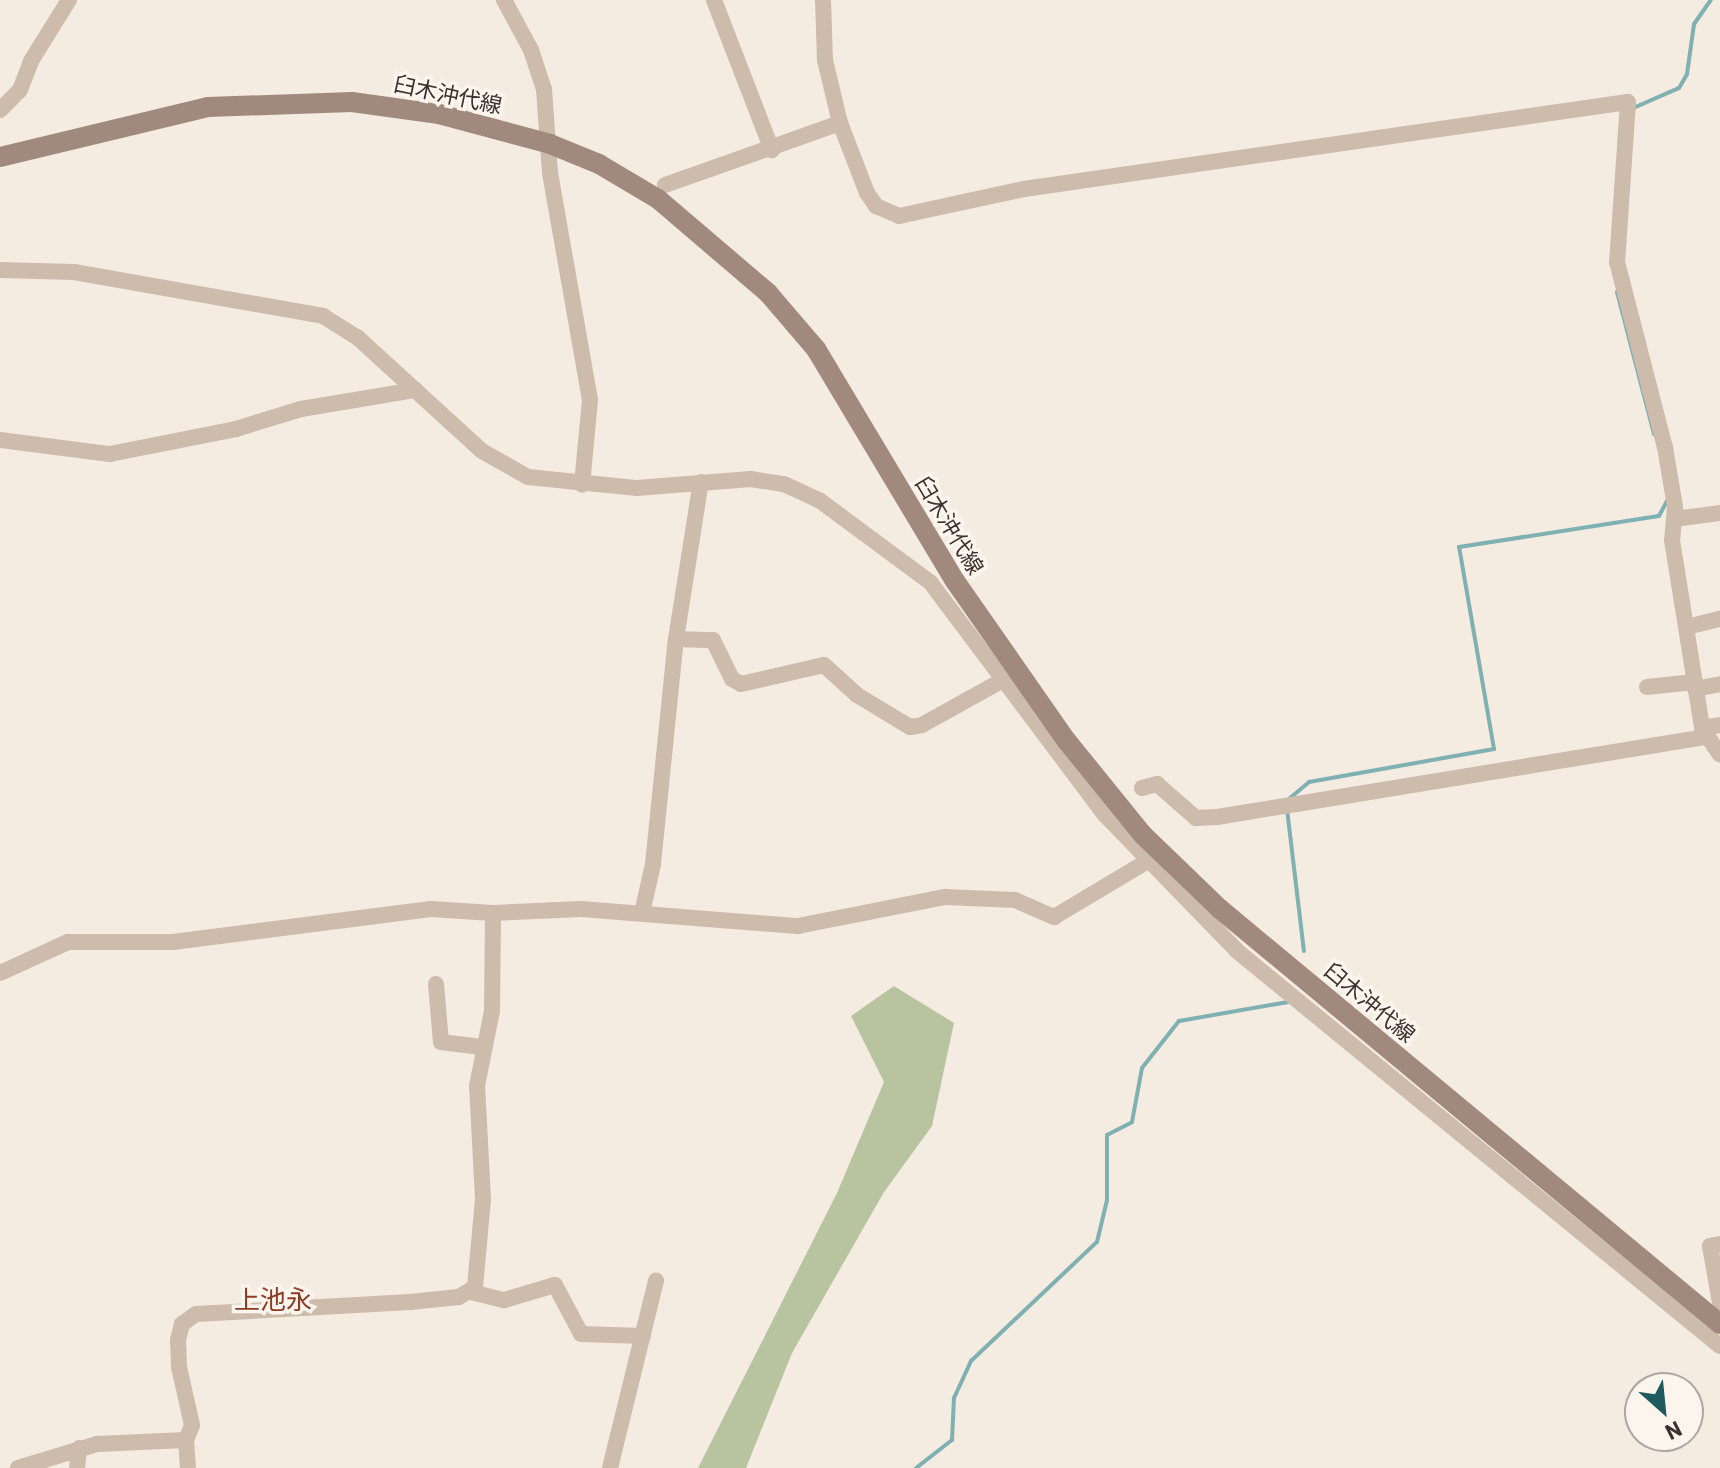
<!DOCTYPE html>
<html>
<head>
<meta charset="utf-8">
<style>
	body { margin:0 }
	#map { position:relative; width:1720px; height:1468px; overflow:hidden; background:#f4ebe1; font-family:Barlow,"Noto Sans JP",sans-serif }
	div>[style] { position:absolute }
	.green>* { inset:0; background:#b8c4a0 }
	.stream>* { height:4px; margin:-2px; padding:0 2px; transform-origin:2px; border-radius:2px; background:#7fb0b2 }
	.street>* { height:16px; margin:-8px; padding:0 8px; transform-origin:8px; border-radius:8px; background:#cdbbac }
	.secondary>* { height:20px; margin:-10px; padding:0 10px; transform-origin:10px; border-radius:10px; background:#a18a7d }
	span { translate:-50% -50%; white-space:nowrap; text-align:center; line-height:1.15; -webkit-text-stroke:7px #fbf5ee; paint-order:stroke }
	.street-label { font-size:22px; color:#3b302b }
	.quarter-label { font-size:26px; color:#8c3b22 }
	.north { position:absolute; left:1624px; top:1372px; width:80px; height:80px; box-sizing:border-box; background:#fbf5ee; border:2px solid #aea6a0; border-radius:50%; rotate:153deg; font-size:22px; font-weight:700; line-height:32px; text-align:center; color:#3b302b }
	.north::after { content:''; display:block; margin:auto; width:28px; height:36px; background:#1f5a5e; clip-path:polygon(50% 0,100% 100%,50% 72%,0 100%) }
</style>
</head>
<body>
<div id="map">
	<div class="green">
		<div style="clip-path:polygon(894px 986px,954px 1023px,932px 1126px,884px 1192px,792px 1353px,746px 1468px,698px 1468px,837px 1193px,884px 1082px,851px 1016px)"></div>
	</div>
	<div class="stream">
		<div style="left:1631px;top:109px;width:52px;rotate:-23.6deg"></div>
		<div style="left:1679px;top:88px;width:16px;rotate:-60deg"></div>
		<div style="left:1687px;top:74px;width:50px;rotate:-82deg"></div>
		<div style="left:1694px;top:24px;width:29px;rotate:-55deg"></div>
		<div style="left:1617px;top:292px;width:147px;rotate:75.4deg"></div>
		<div style="left:1290px;top:798px;width:25px;rotate:-40deg"></div>
		<div style="left:1309px;top:782px;width:188px;rotate:-10.1deg"></div>
		<div style="left:1494px;top:749px;width:205px;rotate:-99.8deg"></div>
		<div style="left:1459px;top:547px;width:202px;rotate:-8.8deg"></div>
		<div style="left:1659px;top:516px;width:17px;rotate:-62deg"></div>
		<div style="left:1287px;top:809px;width:143px;rotate:83.2deg"></div>
		<div style="left:916px;top:1468px;width:46px;rotate:-37.9deg"></div>
		<div style="left:952px;top:1440px;width:42px;rotate:-87.3deg"></div>
		<div style="left:954px;top:1398px;width:41px;rotate:-65.3deg"></div>
		<div style="left:971px;top:1361px;width:173px;rotate:-43.4deg"></div>
		<div style="left:1097px;top:1242px;width:43px;rotate:-76.6deg"></div>
		<div style="left:1107px;top:1200px;width:65px;rotate:-90deg"></div>
		<div style="left:1107px;top:1135px;width:28px;rotate:-27deg"></div>
		<div style="left:1132px;top:1122px;width:55px;rotate:-79.5deg"></div>
		<div style="left:1142px;top:1068px;width:60px;rotate:-51.8deg"></div>
		<div style="left:1179px;top:1021px;width:111px;rotate:-9.9deg"></div>
	</div>
	<div class="street">
		<div style="left:504px;top:0;width:57px;rotate:61.6deg"></div>
		<div style="left:531px;top:50px;width:41px;rotate:71.6deg"></div>
		<div style="left:544px;top:89px;width:84px;rotate:85.9deg"></div>
		<div style="left:550px;top:173px;width:230px;rotate:80deg"></div>
		<div style="left:590px;top:400px;width:85px;rotate:95.4deg"></div>
		<div style="left:714px;top:0;width:161px;rotate:68.9deg"></div>
		<div style="left:823px;top:0;width:60px;rotate:88.1deg"></div>
		<div style="left:825px;top:60px;width:65px;rotate:76.6deg"></div>
		<div style="left:840px;top:123px;width:75px;rotate:68.9deg"></div>
		<div style="left:867px;top:193px;width:16px;rotate:55deg"></div>
		<div style="left:876px;top:206px;width:25px;rotate:23deg"></div>
		<div style="left:899px;top:216px;width:128px;rotate:-12.2deg"></div>
		<div style="left:1024px;top:189px;width:610px;rotate:-8.2deg"></div>
		<div style="left:1628px;top:102px;width:160px;rotate:93.9deg"></div>
		<div style="left:1617px;top:262px;width:191px;rotate:75.5deg"></div>
		<div style="left:1665px;top:447px;width:61px;rotate:80.5deg"></div>
		<div style="left:1675px;top:507px;width:33px;rotate:95deg"></div>
		<div style="left:1672px;top:540px;width:190px;rotate:80.9deg"></div>
		<div style="left:1702px;top:728px;width:32px;rotate:56deg"></div>
		<div style="left:0;top:110px;width:28px;rotate:-45deg"></div>
		<div style="left:20px;top:90px;width:31px;rotate:-69deg"></div>
		<div style="left:31px;top:61px;width:72px;rotate:-58.1deg"></div>
		<div style="left:665px;top:185px;width:186px;rotate:-19.5deg"></div>
		<div style="left:0;top:270px;width:74px;rotate:1.5deg"></div>
		<div style="left:74px;top:272px;width:253px;rotate:10deg"></div>
		<div style="left:323px;top:316px;width:40px;rotate:32deg"></div>
		<div style="left:357px;top:337px;width:169px;rotate:42.4deg"></div>
		<div style="left:482px;top:451px;width:53px;rotate:29.5deg"></div>
		<div style="left:528px;top:477px;width:110px;rotate:5.8deg"></div>
		<div style="left:637px;top:488px;width:114px;rotate:-4.5deg"></div>
		<div style="left:751px;top:479px;width:33px;rotate:9deg"></div>
		<div style="left:784px;top:484px;width:38px;rotate:25deg"></div>
		<div style="left:819px;top:500px;width:138px;rotate:36.5deg"></div>
		<div style="left:930px;top:582px;width:290px;rotate:53.1deg"></div>
		<div style="left:1104px;top:814px;width:191px;rotate:45.8deg"></div>
		<div style="left:1237px;top:951px;width:624px;rotate:39.28deg"></div>
		<div style="left:0;top:440px;width:111px;rotate:7.3deg"></div>
		<div style="left:110px;top:454px;width:128px;rotate:-11.2deg"></div>
		<div style="left:236px;top:429px;width:68px;rotate:-17.1deg"></div>
		<div style="left:301px;top:409px;width:116px;rotate:-9.5deg"></div>
		<div style="left:1674px;top:519px;width:46px;rotate:-7.4deg"></div>
		<div style="left:1687px;top:627px;width:34px;rotate:-14deg"></div>
		<div style="left:676px;top:639px;width:37px;rotate:2deg"></div>
		<div style="left:713px;top:640px;width:43px;rotate:64deg"></div>
		<div style="left:732px;top:679px;width:10px;rotate:29deg"></div>
		<div style="left:741px;top:684px;width:85px;rotate:-12.9deg"></div>
		<div style="left:824px;top:665px;width:45px;rotate:42.3deg"></div>
		<div style="left:857px;top:695px;width:62px;rotate:31.1deg"></div>
		<div style="left:910px;top:727px;width:12px;rotate:-9deg"></div>
		<div style="left:922px;top:725px;width:90px;rotate:-29.1deg"></div>
		<div style="left:1647px;top:687px;width:47px;rotate:-6.1deg"></div>
		<div style="left:1695px;top:689px;width:25px;rotate:-11deg"></div>
		<div style="left:1702px;top:728px;width:18px;rotate:-9deg"></div>
		<div style="left:1142px;top:788px;width:16px;rotate:-15deg"></div>
		<div style="left:1157px;top:784px;width:52px;rotate:41.1deg"></div>
		<div style="left:1196px;top:818px;width:21px;rotate:-3deg"></div>
		<div style="left:1217px;top:817px;width:494px;rotate:-9.3deg"></div>
		<div style="left:642px;top:913px;width:50px;rotate:-77.3deg"></div>
		<div style="left:653px;top:864px;width:226px;rotate:-84.2deg"></div>
		<div style="left:676px;top:639px;width:159px;rotate:-81deg"></div>
		<div style="left:0;top:973px;width:75px;rotate:-24.5deg"></div>
		<div style="left:68px;top:942px;width:105px"></div>
		<div style="left:173px;top:942px;width:260px;rotate:-7.3deg"></div>
		<div style="left:431px;top:909px;width:62px;rotate:3.7deg"></div>
		<div style="left:493px;top:913px;width:88px;rotate:-2.6deg"></div>
		<div style="left:581px;top:909px;width:218px;rotate:4.5deg"></div>
		<div style="left:798px;top:926px;width:150px;rotate:-11.2deg"></div>
		<div style="left:945px;top:897px;width:70px;rotate:2.5deg"></div>
		<div style="left:1015px;top:900px;width:43px;rotate:23.6deg"></div>
		<div style="left:1054px;top:917px;width:107px;rotate:-30.9deg"></div>
		<div style="left:436px;top:984px;width:58px;rotate:85.1deg"></div>
		<div style="left:441px;top:1042px;width:41px;rotate:7deg"></div>
		<div style="left:1720px;top:1244px;width:10px;rotate:169deg"></div>
		<div style="left:1710px;top:1246px;width:58px;rotate:80deg"></div>
		<div style="left:471px;top:1292px;width:34px;rotate:14deg"></div>
		<div style="left:504px;top:1300px;width:53px;rotate:-16.4deg"></div>
		<div style="left:555px;top:1285px;width:55px;rotate:62deg"></div>
		<div style="left:581px;top:1334px;width:62px;rotate:1.8deg"></div>
		<div style="left:186px;top:1440px;width:28px;rotate:86deg"></div>
		<div style="left:18px;top:1468px;width:83px;rotate:-16.9deg"></div>
		<div style="left:97px;top:1444px;width:89px;rotate:-2.6deg"></div>
		<div style="left:186px;top:1440px;width:16px;rotate:-68deg"></div>
		<div style="left:192px;top:1425px;width:59px;rotate:-102.6deg"></div>
		<div style="left:179px;top:1367px;width:27px;rotate:-92deg"></div>
		<div style="left:178px;top:1340px;width:16px;rotate:-76deg"></div>
		<div style="left:182px;top:1324px;width:17px;rotate:-36deg"></div>
		<div style="left:196px;top:1314px;width:214px;rotate:-3.2deg"></div>
		<div style="left:410px;top:1302px;width:49px;rotate:-5.8deg"></div>
		<div style="left:459px;top:1297px;width:19px;rotate:-32deg"></div>
		<div style="left:475px;top:1287px;width:88px;rotate:-84.8deg"></div>
		<div style="left:483px;top:1199px;width:113px;rotate:-93deg"></div>
		<div style="left:477px;top:1086px;width:76px;rotate:-78.7deg"></div>
		<div style="left:492px;top:1011px;width:98px;rotate:-89.4deg"></div>
		<div style="left:77px;top:1468px;width:20px;rotate:-84deg"></div>
		<div style="left:610px;top:1468px;width:193px;rotate:-76.2deg"></div>
	</div>
	<div class="secondary">
		<div style="left:0;top:157px;width:214px;rotate:-13.5deg"></div>
		<div style="left:208px;top:107px;width:144px;rotate:-2deg"></div>
		<div style="left:352px;top:102px;width:88px;rotate:7.9deg"></div>
		<div style="left:439px;top:114px;width:115px;rotate:15.1deg"></div>
		<div style="left:550px;top:144px;width:53px;rotate:22.2deg"></div>
		<div style="left:599px;top:164px;width:69px;rotate:30.7deg"></div>
		<div style="left:658px;top:199px;width:145px;rotate:40.5deg"></div>
		<div style="left:768px;top:293px;width:74px;rotate:49.4deg"></div>
		<div style="left:816px;top:349px;width:270px;rotate:59.1deg"></div>
		<div style="left:955px;top:581px;width:194px;rotate:55.1deg"></div>
		<div style="left:1066px;top:740px;width:121px;rotate:51deg"></div>
		<div style="left:1142px;top:834px;width:108px;rotate:43.9deg"></div>
		<div style="left:1220px;top:909px;width:650px;rotate:39.69deg"></div>
	</div>
	<div class="street-label">
		<span style="left:448px;top:94px;rotate:12deg">臼木沖代線</span>
		<span style="left:950px;top:525px;rotate:59deg">臼木沖代線</span>
		<span style="left:1370px;top:1002px;rotate:40deg">臼木沖代線</span>
	</div>
	<div class="quarter-label">
		<span style="left:273px;top:1299px">上池永</span>
	</div>
	<div class="north">N</div>
</div>
</body>
</html>
